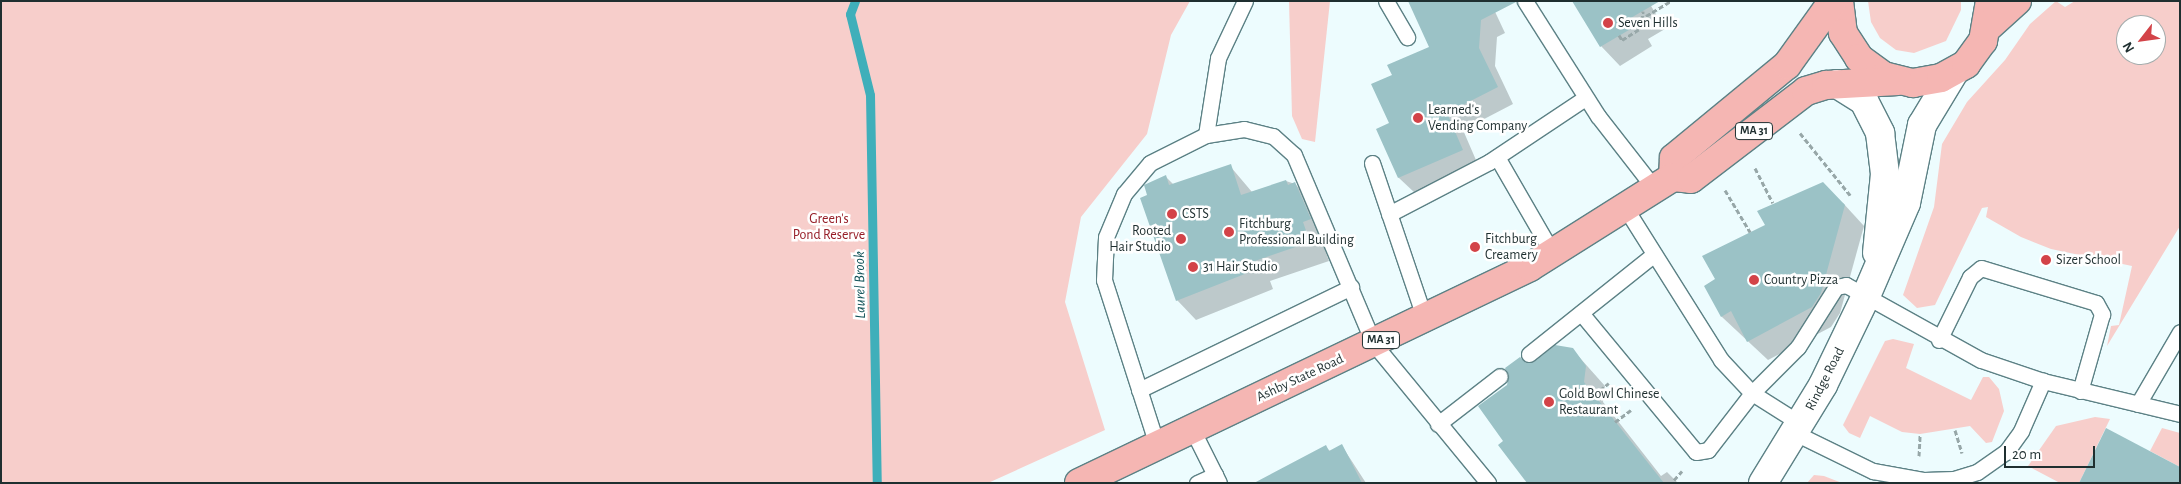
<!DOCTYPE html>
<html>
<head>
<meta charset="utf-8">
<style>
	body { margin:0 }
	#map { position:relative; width:2181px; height:484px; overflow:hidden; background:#edfcfe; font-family:"Alegreya Sans",sans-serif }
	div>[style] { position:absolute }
	.green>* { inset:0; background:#f7cecb }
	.shadow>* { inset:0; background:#0003 }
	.stream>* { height:9px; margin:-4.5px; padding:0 4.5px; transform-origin:4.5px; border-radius:4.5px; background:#3fafba }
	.building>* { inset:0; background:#9bc2c6 }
	.path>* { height:3px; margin-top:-1.5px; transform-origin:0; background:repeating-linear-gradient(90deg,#97a7a8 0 5px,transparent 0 7.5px) }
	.roads { filter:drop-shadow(1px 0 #5c8185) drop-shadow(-1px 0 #5c8185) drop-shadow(0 1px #5c8185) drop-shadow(0 -1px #5c8185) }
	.service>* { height:15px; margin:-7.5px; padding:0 7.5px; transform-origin:7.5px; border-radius:7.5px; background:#fff }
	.tertiary>* { height:28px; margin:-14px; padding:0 14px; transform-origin:14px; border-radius:14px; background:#fff }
	.primary>* { height:28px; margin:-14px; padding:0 14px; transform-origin:14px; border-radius:14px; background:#f5b6b3 }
	.dots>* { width:14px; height:14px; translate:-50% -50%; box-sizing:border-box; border:2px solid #fff; border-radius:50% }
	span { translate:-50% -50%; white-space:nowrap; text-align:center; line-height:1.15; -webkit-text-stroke:5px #fff; paint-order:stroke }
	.shield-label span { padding:1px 4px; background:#fff; border:1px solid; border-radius:4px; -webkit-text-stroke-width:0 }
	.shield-label { font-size:12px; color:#1f2f30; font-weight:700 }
	.poi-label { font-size:14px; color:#1f2f30 }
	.left { translate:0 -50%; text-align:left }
	.right { translate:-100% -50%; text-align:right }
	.park-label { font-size:14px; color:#961d27 }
	.street-label { font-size:14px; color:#1f2f30 }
	.water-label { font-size:15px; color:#135359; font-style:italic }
	.frame { position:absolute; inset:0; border:2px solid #1f2f30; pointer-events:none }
	.north { position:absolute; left:2116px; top:15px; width:50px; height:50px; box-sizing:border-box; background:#fff; border:1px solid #a5acac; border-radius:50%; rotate:240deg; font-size:14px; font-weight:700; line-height:20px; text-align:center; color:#1f2f30 }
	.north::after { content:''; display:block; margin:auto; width:18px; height:22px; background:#d34348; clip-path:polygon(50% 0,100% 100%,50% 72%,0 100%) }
	.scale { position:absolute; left:2004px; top:446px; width:91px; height:22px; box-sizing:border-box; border:2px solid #1f2f30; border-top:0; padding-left:6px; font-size:15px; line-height:18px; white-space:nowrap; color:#1f2f30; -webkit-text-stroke:4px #fff; paint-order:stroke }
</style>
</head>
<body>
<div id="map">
	<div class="green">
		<div style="clip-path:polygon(1px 1px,1190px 1px,1171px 35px,1147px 134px,1081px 217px,1065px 302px,1105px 430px,988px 483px,1px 483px)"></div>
		<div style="clip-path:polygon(1289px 1px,1330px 1px,1315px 142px,1302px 139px,1292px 116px)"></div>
		<div style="clip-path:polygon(1868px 1px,1961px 1px,1961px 10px,1946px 41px,1914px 53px,1896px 50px,1880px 38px,1871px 22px)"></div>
		<div style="clip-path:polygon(evenodd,2056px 1px,2065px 7px,2075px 1px,2180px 1px,2180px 226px,2107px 346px,2111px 326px,2119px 325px,2132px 266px,2051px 249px,2021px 237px,1986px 217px,1988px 207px,1982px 208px,1935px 305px,1917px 308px,1903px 295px,1934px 207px,1942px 144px,1967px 102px,2005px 60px,2030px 24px,2056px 1px,2126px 25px,2156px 25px,2156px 55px,2126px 55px,2126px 25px)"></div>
		<div style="clip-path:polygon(1893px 339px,1914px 344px,1906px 368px,1971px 400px,1983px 377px,1989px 377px,1999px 389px,2004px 411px,1992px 442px,1986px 443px,1970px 426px,1920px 434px,1902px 432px,1870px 416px,1860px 438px,1849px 433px,1843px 425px,1885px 341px)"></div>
		<div style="clip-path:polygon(2095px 417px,2110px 419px,2079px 483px,2060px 483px,2028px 466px,2056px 426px)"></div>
		<div style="clip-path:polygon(2162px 428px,2180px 433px,2180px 467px,2150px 451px)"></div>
		<div style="clip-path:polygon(1814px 475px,1824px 476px,1842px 483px,1807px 483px)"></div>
	</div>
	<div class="shadow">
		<div style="clip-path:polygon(1409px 1px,1490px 1px,1505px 33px,1497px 37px,1495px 66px,1513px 104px,1463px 130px,1479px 167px,1416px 194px,1399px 178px,1378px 129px,1390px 124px,1394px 75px,1430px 47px)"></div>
		<div style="clip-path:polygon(1573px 1px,1648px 1px,1665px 29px,1648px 39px,1652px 46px,1620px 66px,1601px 46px)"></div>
		<div style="clip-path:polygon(1230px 166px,1252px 192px,1286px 181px,1295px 184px,1314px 203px,1329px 239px,1322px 241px,1329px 261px,1270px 281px,1273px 289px,1196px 320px,1177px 300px,1166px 177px,1174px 185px)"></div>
		<div style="clip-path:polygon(1843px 203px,1864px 226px,1840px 313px,1831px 327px,1768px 360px,1722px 317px,1705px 286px)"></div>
		<div style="clip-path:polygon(1572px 349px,1605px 386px,1603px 402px,1661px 476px,1667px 472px,1678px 483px,1529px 483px,1505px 442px,1508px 386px,1526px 364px)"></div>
		<div style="clip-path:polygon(1325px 446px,1331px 452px,1342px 446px,1366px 483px,1269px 483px)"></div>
	</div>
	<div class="stream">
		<div style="left:855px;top:1px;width:14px;rotate:111deg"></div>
		<div style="left:850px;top:14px;width:83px;rotate:76.1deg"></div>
		<div style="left:870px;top:95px;width:388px;rotate:89deg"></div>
	</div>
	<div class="building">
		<div style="clip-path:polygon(1408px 1px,1516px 2px,1481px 20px,1479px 48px,1498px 87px,1447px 113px,1463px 150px,1398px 178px,1376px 129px,1389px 123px,1371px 84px,1392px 75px,1387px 65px,1429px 47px)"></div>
		<div style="clip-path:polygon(1572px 1px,1660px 1px,1629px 19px,1634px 27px,1600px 47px)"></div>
		<div style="clip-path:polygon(1231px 164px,1241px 195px,1286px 180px,1288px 185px,1295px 182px,1311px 219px,1303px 222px,1310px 242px,1252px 262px,1255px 270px,1176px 301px,1140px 198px,1147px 195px,1144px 185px,1166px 175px,1169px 185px)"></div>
		<div style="clip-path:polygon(1823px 182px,1845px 205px,1821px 293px,1812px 307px,1747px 342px,1731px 311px,1721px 317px,1704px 286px,1715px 279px,1702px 256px,1765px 225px,1757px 211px)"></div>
		<div style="clip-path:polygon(1555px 345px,1573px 348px,1586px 366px,1584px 382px,1664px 483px,1527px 483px,1498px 445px,1503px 441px,1478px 406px,1507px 385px,1509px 375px,1505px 368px,1520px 357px,1526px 363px,1534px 362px)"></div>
		<div style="clip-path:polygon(2106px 428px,2180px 467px,2180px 483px,2079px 483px)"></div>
		<div style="clip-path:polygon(1342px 444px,1362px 483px,1254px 483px,1326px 445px,1329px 451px)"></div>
	</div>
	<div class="path">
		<div style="left:1646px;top:16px;width:29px;rotate:-31deg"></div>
		<div style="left:1619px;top:35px;width:6px;rotate:59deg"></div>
		<div style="left:1622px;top:40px;width:22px;rotate:-32deg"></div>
		<div style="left:1641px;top:28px;width:17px;rotate:-83deg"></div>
		<div style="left:1800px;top:133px;width:80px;rotate:51.1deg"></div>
		<div style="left:1755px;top:168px;width:39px;rotate:63deg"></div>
		<div style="left:1725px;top:190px;width:49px;rotate:59.2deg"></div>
		<div style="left:1594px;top:395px;width:19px;rotate:-39deg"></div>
		<div style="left:1615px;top:422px;width:20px;rotate:-37deg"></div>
		<div style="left:1955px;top:430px;width:24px;rotate:73deg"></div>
		<div style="left:1919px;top:456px;width:22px;rotate:-87deg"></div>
		<div style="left:1674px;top:480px;width:12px;rotate:-48deg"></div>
	</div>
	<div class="roads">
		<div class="service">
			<div style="left:1386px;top:1px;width:42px;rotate:59.7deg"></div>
			<div style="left:1525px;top:1px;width:136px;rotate:57.6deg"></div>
			<div style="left:1598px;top:116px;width:93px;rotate:52deg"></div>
			<div style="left:1206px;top:135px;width:78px;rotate:-81.1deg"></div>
			<div style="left:1218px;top:58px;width:63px;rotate:-64.7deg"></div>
			<div style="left:1497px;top:157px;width:112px;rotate:60deg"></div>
			<div style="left:1372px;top:163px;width:166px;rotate:71.3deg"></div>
			<div style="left:1626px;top:209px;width:178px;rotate:57.8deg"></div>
			<div style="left:1721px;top:360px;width:45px;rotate:46.8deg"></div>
			<div style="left:1752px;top:393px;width:58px;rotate:32.3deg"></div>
			<div style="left:1389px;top:214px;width:113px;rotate:-27.5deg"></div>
			<div style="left:1489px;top:162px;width:115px;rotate:-33.7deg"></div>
			<div style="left:1581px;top:313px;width:180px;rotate:50.4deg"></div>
			<div style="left:1696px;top:452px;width:12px;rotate:-9deg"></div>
			<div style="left:1708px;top:450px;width:72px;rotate:-52.3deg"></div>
			<div style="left:1752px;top:393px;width:65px;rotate:-45deg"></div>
			<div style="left:1798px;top:347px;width:71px;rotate:-57.7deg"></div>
			<div style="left:1836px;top:287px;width:10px;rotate:-11deg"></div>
			<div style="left:1846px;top:285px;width:154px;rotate:29.1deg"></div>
			<div style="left:1981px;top:360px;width:65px;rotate:18.7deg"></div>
			<div style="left:2043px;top:381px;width:141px;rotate:13.5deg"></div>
			<div style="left:1939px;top:340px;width:70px;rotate:-63.8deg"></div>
			<div style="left:1970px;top:277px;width:14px;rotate:-39deg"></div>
			<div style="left:1981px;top:268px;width:120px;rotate:16.9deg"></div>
			<div style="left:2096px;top:303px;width:13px;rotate:61deg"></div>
			<div style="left:2102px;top:314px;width:80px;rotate:105.9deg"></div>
			<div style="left:1529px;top:354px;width:159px;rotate:-38.6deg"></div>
			<div style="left:1139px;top:390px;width:236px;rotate:-25.9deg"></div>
			<div style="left:2138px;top:404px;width:83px;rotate:-59.7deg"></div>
			<div style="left:1438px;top:424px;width:78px;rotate:-37.7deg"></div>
			<div style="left:1192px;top:429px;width:60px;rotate:63.4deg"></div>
			<div style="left:1795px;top:433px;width:87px;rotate:26deg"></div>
			<div style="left:1873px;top:471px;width:52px;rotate:10deg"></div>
			<div style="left:1924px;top:480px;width:30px;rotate:-2deg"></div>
			<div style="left:1954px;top:479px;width:24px;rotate:-17deg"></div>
			<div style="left:1977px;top:472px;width:35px;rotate:-35deg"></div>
			<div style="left:2006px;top:452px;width:26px;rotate:-54deg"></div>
			<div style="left:2021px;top:431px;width:55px;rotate:-66.3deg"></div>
			<div style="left:1157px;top:445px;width:173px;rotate:-107.8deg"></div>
			<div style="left:1104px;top:280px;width:43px;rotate:-87.3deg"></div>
			<div style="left:1106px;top:237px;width:47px;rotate:-67.3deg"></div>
			<div style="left:1124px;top:194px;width:40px;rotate:-50deg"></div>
			<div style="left:1150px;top:163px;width:63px;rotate:-26.6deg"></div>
			<div style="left:1206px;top:135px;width:38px;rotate:-9deg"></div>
			<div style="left:1244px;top:129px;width:30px;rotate:14deg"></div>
			<div style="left:1273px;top:136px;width:28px;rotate:42deg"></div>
			<div style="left:1294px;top:155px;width:205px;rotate:67.1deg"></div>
			<div style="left:1374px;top:344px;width:180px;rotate:50.6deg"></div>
			<div style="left:1197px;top:483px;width:20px;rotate:-24deg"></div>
		</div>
		<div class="tertiary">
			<div style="left:1837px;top:84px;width:32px;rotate:32deg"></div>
			<div style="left:1864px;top:101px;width:36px;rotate:63deg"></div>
			<div style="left:1880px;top:133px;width:41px;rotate:83deg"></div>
			<div style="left:1885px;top:174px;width:79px;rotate:95.8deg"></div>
			<div style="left:1763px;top:483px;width:115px;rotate:-58.5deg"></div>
			<div style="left:1823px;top:385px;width:99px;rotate:-64.2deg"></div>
			<div style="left:1866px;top:296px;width:101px;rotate:-66.7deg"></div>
			<div style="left:1906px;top:203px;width:80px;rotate:-78.4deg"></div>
			<div style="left:1922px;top:125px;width:62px;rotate:-58.9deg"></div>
		</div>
		<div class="primary">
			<div style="left:1839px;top:1px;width:32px;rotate:83deg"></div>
			<div style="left:1843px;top:33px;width:30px;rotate:57deg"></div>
			<div style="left:1859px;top:58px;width:31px;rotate:36deg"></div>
			<div style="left:1884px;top:76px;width:30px;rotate:14deg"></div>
			<div style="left:1913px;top:83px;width:28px;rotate:-10deg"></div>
			<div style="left:1941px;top:78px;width:29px;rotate:-29deg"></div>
			<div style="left:1966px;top:64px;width:29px;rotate:-54deg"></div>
			<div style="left:1983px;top:41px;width:41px;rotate:-80.1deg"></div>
			<div style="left:1988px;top:27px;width:39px;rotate:-42deg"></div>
			<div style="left:1673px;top:177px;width:19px;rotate:-87deg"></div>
			<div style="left:1674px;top:158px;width:146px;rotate:-39.5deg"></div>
			<div style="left:1787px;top:65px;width:79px;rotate:-54.3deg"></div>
			<div style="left:1079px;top:483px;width:500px;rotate:-25.59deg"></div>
			<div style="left:1530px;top:267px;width:169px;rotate:-32.2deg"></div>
			<div style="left:1673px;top:177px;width:18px;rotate:6deg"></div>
			<div style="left:1691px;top:179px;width:145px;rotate:-37.4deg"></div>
			<div style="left:1806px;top:91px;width:21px;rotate:-17deg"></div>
			<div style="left:1826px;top:85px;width:72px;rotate:-3.2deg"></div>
		</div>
	</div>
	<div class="dots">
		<div style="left:1608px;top:23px;background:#d34348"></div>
		<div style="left:1418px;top:118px;background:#d34348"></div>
		<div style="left:1172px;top:214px;background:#d34348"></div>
		<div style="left:1229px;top:232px;background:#d34348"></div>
		<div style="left:1181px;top:239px;background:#d34348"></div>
		<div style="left:1475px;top:247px;background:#d34348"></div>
		<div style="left:2046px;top:260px;background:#d34348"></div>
		<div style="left:1193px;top:267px;background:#d34348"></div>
		<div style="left:1754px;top:280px;background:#d34348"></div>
		<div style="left:1549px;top:402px;background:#d34348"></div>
	</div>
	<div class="shield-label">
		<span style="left:1754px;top:131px">MA 31</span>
		<span style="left:1381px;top:340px">MA 31</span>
	</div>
	<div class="poi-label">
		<span class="left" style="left:1618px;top:23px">Seven Hills</span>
		<span class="left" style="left:1428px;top:118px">Learned's<br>Vending Company</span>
		<span class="left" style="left:1182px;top:214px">CSTS</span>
		<span class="left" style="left:1239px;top:232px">Fitchburg<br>Professional Building</span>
		<span class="right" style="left:1171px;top:239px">Rooted<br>Hair Studio</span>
		<span class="left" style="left:1485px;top:247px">Fitchburg<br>Creamery</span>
		<span class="left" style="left:2056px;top:260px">Sizer School</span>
		<span class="left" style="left:1203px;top:267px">31 Hair Studio</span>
		<span class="left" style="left:1764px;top:280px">Country Pizza</span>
		<span class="left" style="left:1559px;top:402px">Gold Bowl Chinese<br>Restaurant</span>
	</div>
	<div class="park-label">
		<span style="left:829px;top:227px">Green's<br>Pond Reserve</span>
	</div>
	<div class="street-label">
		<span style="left:1300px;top:378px;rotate:-25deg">Ashby State Road</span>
		<span style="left:1825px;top:379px;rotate:-63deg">Rindge Road</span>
	</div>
	<div class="water-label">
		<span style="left:860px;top:285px;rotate:-91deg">Laurel Brook</span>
	</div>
	<div class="frame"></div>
	<div class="north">N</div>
	<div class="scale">20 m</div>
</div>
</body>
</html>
